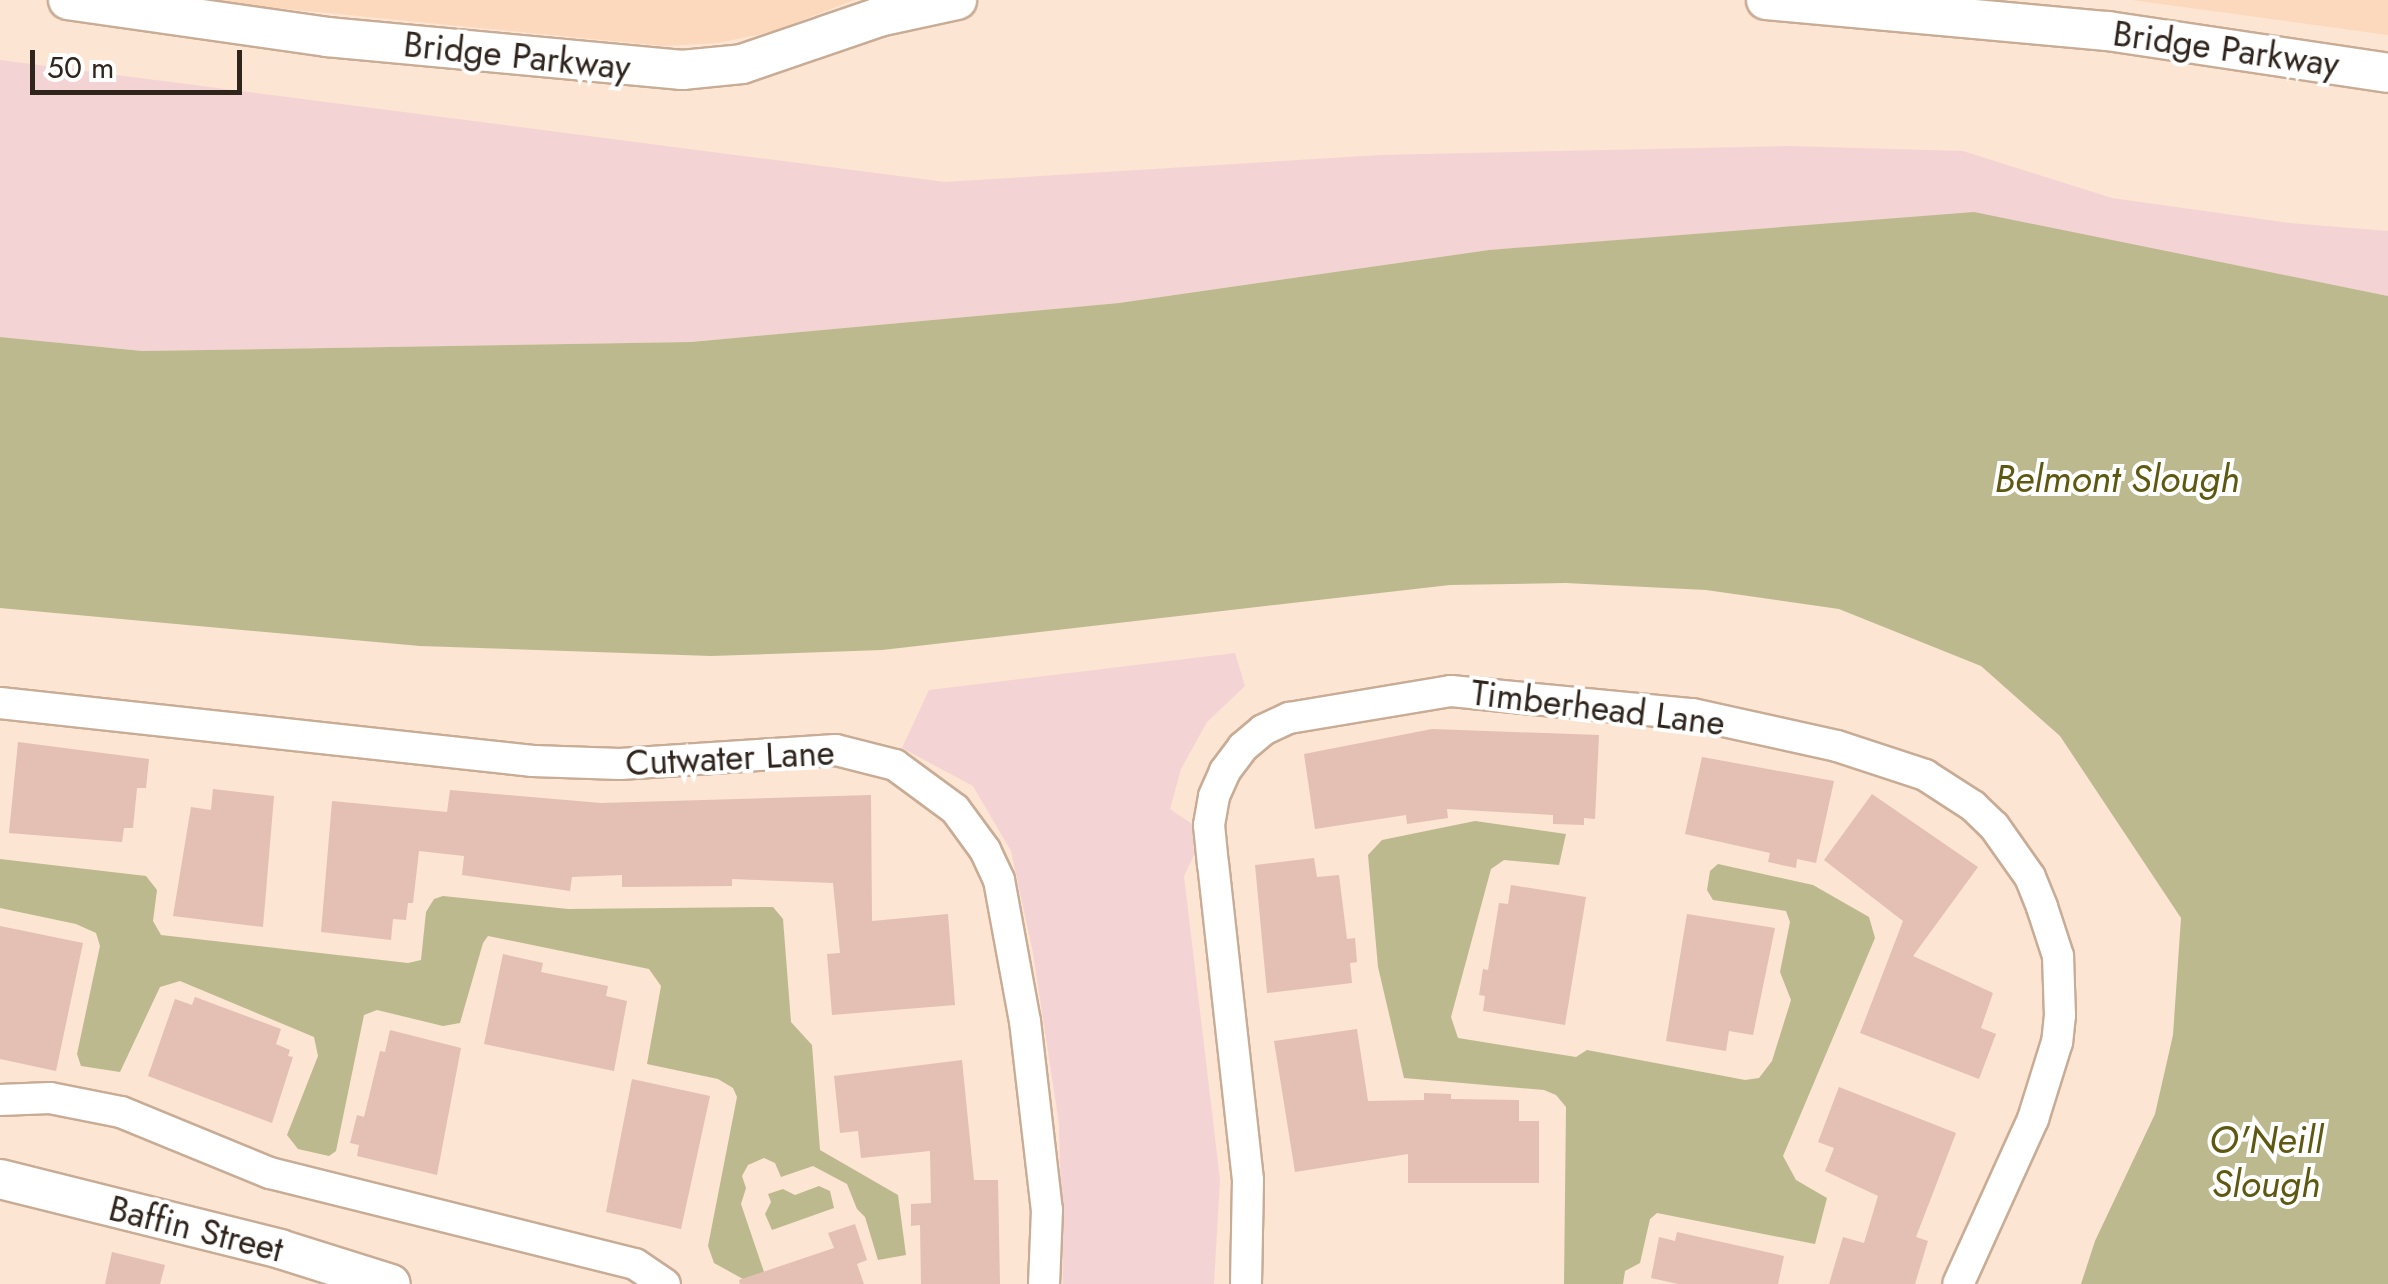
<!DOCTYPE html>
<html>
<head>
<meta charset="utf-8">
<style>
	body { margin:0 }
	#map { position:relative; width:2388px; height:1284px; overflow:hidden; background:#fce5d2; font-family:Jost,sans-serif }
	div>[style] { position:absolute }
	.built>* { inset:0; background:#fcd8bc }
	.green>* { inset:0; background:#f4d3d4 }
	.water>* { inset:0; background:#bcb98e }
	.building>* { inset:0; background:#e4bfb3 }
	.roads { filter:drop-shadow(2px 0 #c8ac96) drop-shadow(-2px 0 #c8ac96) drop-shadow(0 2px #c8ac96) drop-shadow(0 -2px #c8ac96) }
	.minor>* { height:30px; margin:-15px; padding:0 15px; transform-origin:15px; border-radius:15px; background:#fff }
	.tertiary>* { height:38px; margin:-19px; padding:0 19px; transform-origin:19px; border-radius:19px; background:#fff }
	span { translate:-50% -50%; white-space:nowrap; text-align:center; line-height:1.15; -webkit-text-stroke:8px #fff; paint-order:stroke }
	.street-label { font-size:35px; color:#2f251c }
	.water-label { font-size:38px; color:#5e5810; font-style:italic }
	.scale { position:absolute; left:30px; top:50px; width:212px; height:45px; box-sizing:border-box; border:5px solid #2f251c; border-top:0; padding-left:12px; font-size:30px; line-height:35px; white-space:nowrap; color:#2f251c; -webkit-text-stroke:8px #fff; paint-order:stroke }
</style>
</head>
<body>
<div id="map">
	<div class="built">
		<div style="clip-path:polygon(194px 0,854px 0,774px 31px,718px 43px,664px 46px)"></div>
		<div style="clip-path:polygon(2132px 0,2388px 0,2388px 35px)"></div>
	</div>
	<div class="green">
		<div style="clip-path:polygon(0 60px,945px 182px,1380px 155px,1788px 146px,1963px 151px,2112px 198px,2289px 223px,2388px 231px,2388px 296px,1974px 213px,1489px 250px,1119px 303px,691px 342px,142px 351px,0 337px)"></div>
		<div style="clip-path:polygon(1235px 653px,1245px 686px,1207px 722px,1181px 769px,1170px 809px,1192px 824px,1194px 855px,1184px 876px,1220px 1180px,1214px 1284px,1063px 1284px,1059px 1124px,1033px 953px,1011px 851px,973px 786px,902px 748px,929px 690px)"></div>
	</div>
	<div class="water">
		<div style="clip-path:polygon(1974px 212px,2388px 296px,2388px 1284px,2081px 1284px,2095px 1241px,2155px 1114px,2173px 1035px,2181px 918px,2060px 736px,1981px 666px,1839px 609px,1706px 590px,1566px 583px,1450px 585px,882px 650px,711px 656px,420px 646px,0 608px,0 337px,142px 351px,691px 342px,1119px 303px,1489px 250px)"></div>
		<div style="clip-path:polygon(1475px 821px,1566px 834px,1559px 865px,1504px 860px,1491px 869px,1451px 1017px,1458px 1038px,1576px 1057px,1587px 1050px,1745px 1080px,1759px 1078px,1772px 1061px,1791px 1000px,1780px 972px,1790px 922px,1786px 911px,1713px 900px,1707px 890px,1710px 871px,1718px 864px,1813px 885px,1869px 917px,1875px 938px,1783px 1156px,1796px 1180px,1827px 1198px,1815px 1244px,1657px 1213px,1650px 1219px,1640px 1263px,1625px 1271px,1623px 1284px,1564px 1284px,1566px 1107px,1556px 1095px,1544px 1090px,1404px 1078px,1378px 967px,1368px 855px,1382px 840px)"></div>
		<div style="clip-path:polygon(0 859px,146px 876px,157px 890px,153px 921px,161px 935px,408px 963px,421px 960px,426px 912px,434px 899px,443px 896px,568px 909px,773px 907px,783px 919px,791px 1022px,812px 1045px,820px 1150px,898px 1195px,906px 1255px,878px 1260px,865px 1217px,857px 1209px,847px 1184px,813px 1166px,781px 1177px,775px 1163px,764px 1158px,748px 1165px,742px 1176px,746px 1188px,741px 1204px,764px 1272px,743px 1279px,714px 1263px,708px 1246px,737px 1097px,733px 1088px,718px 1079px,647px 1064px,661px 986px,649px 969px,488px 936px,483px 943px,460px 1023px,443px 1026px,377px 1010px,364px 1015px,336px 1151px,329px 1156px,298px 1149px,287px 1135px,318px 1056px,314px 1037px,180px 981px,160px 987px,120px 1072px,81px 1066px,77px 1054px,100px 946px,96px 933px,76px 924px,0 908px)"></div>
		<div style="clip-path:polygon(819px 1186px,830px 1191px,834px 1208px,772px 1230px,765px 1214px,771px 1202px,768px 1194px,783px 1189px,795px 1195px)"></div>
	</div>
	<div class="building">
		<div style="clip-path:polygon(1432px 729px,1599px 735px,1595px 819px,1584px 818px,1584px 825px,1553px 824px,1553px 815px,1447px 809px,1448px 818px,1407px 824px,1406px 815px,1315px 829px,1304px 754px)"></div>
		<div style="clip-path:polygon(18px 742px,149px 759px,146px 788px,137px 788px,133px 828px,124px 828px,122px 842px,9px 833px)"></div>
		<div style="clip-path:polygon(1702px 757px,1834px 781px,1816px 863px,1797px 859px,1796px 868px,1768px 862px,1770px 853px,1685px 834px)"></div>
		<div style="clip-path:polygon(213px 789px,274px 796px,263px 927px,173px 916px,191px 807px,211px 810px)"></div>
		<div style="clip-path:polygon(450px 790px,601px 803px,871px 795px,872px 921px,948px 914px,955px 1005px,832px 1015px,827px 954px,840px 953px,833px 883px,732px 879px,732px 886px,622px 887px,622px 875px,572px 877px,570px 891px,462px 875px,464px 856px,419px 851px,413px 903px,408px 903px,406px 920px,393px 919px,391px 940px,321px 932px,332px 801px,447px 812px)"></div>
		<div style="clip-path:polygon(1872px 794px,1978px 867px,1913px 956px,1993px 993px,1981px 1028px,1996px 1034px,1979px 1079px,1860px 1033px,1903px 921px,1824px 860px)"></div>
		<div style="clip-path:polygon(1314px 858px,1317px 877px,1339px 875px,1347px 939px,1355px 938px,1357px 962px,1350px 963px,1352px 983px,1267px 993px,1255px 865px)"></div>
		<div style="clip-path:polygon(1511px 885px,1586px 897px,1565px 1025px,1483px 1011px,1485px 996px,1479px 995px,1483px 969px,1488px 970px,1499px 903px,1508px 904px)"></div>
		<div style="clip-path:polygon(1687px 914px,1775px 928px,1753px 1035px,1729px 1031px,1726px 1051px,1666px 1041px)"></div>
		<div style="clip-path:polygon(0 926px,83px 943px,56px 1071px,0 1059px)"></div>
		<div style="clip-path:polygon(503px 954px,543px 963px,541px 972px,608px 986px,606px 996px,627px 1001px,614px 1071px,484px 1044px)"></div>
		<div style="clip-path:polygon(195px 997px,281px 1029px,276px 1044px,290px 1050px,288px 1056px,293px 1057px,272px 1123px,148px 1076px,175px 999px,192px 1005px)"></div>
		<div style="clip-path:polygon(1357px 1029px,1368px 1101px,1424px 1100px,1424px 1093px,1451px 1094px,1451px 1099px,1519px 1100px,1519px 1121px,1539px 1121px,1539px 1183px,1408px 1183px,1408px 1154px,1295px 1172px,1274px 1041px)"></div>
		<div style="clip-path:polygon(390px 1030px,461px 1048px,437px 1175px,357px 1156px,359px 1145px,350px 1143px,357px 1115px,364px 1117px,380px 1051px,385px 1052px)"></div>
		<div style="clip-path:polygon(962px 1060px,974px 1180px,998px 1180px,1000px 1284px,921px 1284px,920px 1225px,911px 1226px,911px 1204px,931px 1203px,930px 1151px,861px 1158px,858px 1131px,840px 1133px,834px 1076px)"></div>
		<div style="clip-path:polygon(632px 1079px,710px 1096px,681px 1229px,606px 1212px)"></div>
		<div style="clip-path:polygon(1839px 1087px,1956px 1133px,1916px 1237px,1928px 1241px,1915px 1284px,1829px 1284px,1843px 1237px,1864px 1243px,1878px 1196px,1825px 1171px,1834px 1148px,1818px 1142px)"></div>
		<div style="clip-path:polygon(855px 1224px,867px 1260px,857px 1264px,864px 1284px,740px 1284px,739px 1280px,834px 1248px,828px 1233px)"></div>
		<div style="clip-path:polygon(1677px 1232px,1784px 1256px,1778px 1284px,1678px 1284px,1651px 1278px,1659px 1237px,1675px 1241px)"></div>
		<div style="clip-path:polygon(112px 1252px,165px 1265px,160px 1284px,105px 1284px)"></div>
	</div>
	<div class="roads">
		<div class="minor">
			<div style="left:0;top:703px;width:536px;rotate:6.21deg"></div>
			<div style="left:533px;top:761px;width:87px;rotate:2deg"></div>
			<div style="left:620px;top:764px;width:216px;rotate:-3.7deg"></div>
			<div style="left:836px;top:750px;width:61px;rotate:14.3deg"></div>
			<div style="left:895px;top:765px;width:74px;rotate:36.3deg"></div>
			<div style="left:955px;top:809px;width:51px;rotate:53.8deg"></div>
			<div style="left:985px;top:850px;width:33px;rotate:65deg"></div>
			<div style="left:999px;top:880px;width:143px;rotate:79.6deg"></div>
			<div style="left:1025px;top:1021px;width:190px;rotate:83.4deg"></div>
			<div style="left:1047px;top:1210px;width:74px;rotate:92.3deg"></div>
			<div style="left:0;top:1100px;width:50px;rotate:-2.3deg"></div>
			<div style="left:50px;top:1098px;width:72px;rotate:11.2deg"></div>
			<div style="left:121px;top:1112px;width:161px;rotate:22.3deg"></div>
			<div style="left:270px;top:1173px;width:376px;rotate:14deg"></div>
			<div style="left:635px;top:1264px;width:36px;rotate:34deg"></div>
			<div style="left:1246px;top:1284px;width:104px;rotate:-88.9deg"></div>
			<div style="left:1248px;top:1180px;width:317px;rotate:-96.3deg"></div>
			<div style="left:1213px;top:865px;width:40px;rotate:-95.7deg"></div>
			<div style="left:1209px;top:825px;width:29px;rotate:-80deg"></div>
			<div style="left:1214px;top:796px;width:27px;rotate:-66deg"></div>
			<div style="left:1225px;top:771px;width:30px;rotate:-53deg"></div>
			<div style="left:1243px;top:747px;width:26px;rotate:-40deg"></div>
			<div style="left:1263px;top:730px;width:29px;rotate:-25deg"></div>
			<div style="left:1289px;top:718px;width:164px;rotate:-9.5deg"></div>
			<div style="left:1451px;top:691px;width:242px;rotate:5.5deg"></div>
			<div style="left:1692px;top:714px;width:148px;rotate:12.4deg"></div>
			<div style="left:1837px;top:746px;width:93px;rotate:18.2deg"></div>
			<div style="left:1925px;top:775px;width:57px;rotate:32.9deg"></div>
			<div style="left:1973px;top:806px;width:29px;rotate:44deg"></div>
			<div style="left:1994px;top:826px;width:62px;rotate:54.8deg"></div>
			<div style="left:2030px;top:877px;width:32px;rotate:68deg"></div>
			<div style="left:2042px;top:907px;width:52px;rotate:71.9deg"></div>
			<div style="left:2058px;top:956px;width:59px;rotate:88.1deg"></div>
			<div style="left:2060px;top:1015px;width:27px;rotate:96deg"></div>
			<div style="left:2057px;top:1042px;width:81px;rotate:107.3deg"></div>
			<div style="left:2033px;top:1119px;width:181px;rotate:114.4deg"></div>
		</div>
		<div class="tertiary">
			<div style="left:68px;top:0;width:262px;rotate:8.1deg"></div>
			<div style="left:327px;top:37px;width:357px;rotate:5.3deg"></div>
			<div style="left:682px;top:70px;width:60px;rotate:-5.7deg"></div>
			<div style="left:742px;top:64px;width:145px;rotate:-18.9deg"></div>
			<div style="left:879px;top:17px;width:80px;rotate:-12.3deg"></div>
			<div style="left:1766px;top:0;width:343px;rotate:5.2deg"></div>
			<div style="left:2108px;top:31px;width:283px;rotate:8.5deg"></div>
			<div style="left:0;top:1179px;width:289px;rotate:14deg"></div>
			<div style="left:280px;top:1249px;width:116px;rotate:17.5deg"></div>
		</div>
	</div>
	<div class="street-label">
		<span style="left:2226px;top:49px;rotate:8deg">Bridge Parkway</span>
		<span style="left:517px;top:56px;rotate:6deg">Bridge Parkway</span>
		<span style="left:1598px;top:708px;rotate:7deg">Timberhead Lane</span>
		<span style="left:730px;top:758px;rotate:-3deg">Cutwater Lane</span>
		<span style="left:196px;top:1229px;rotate:14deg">Baffin Street</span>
	</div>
	<div class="water-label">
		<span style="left:2117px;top:479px">Belmont Slough</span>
		<span style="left:2266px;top:1162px">O'Neill<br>Slough</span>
	</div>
	<div class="scale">50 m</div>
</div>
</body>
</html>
